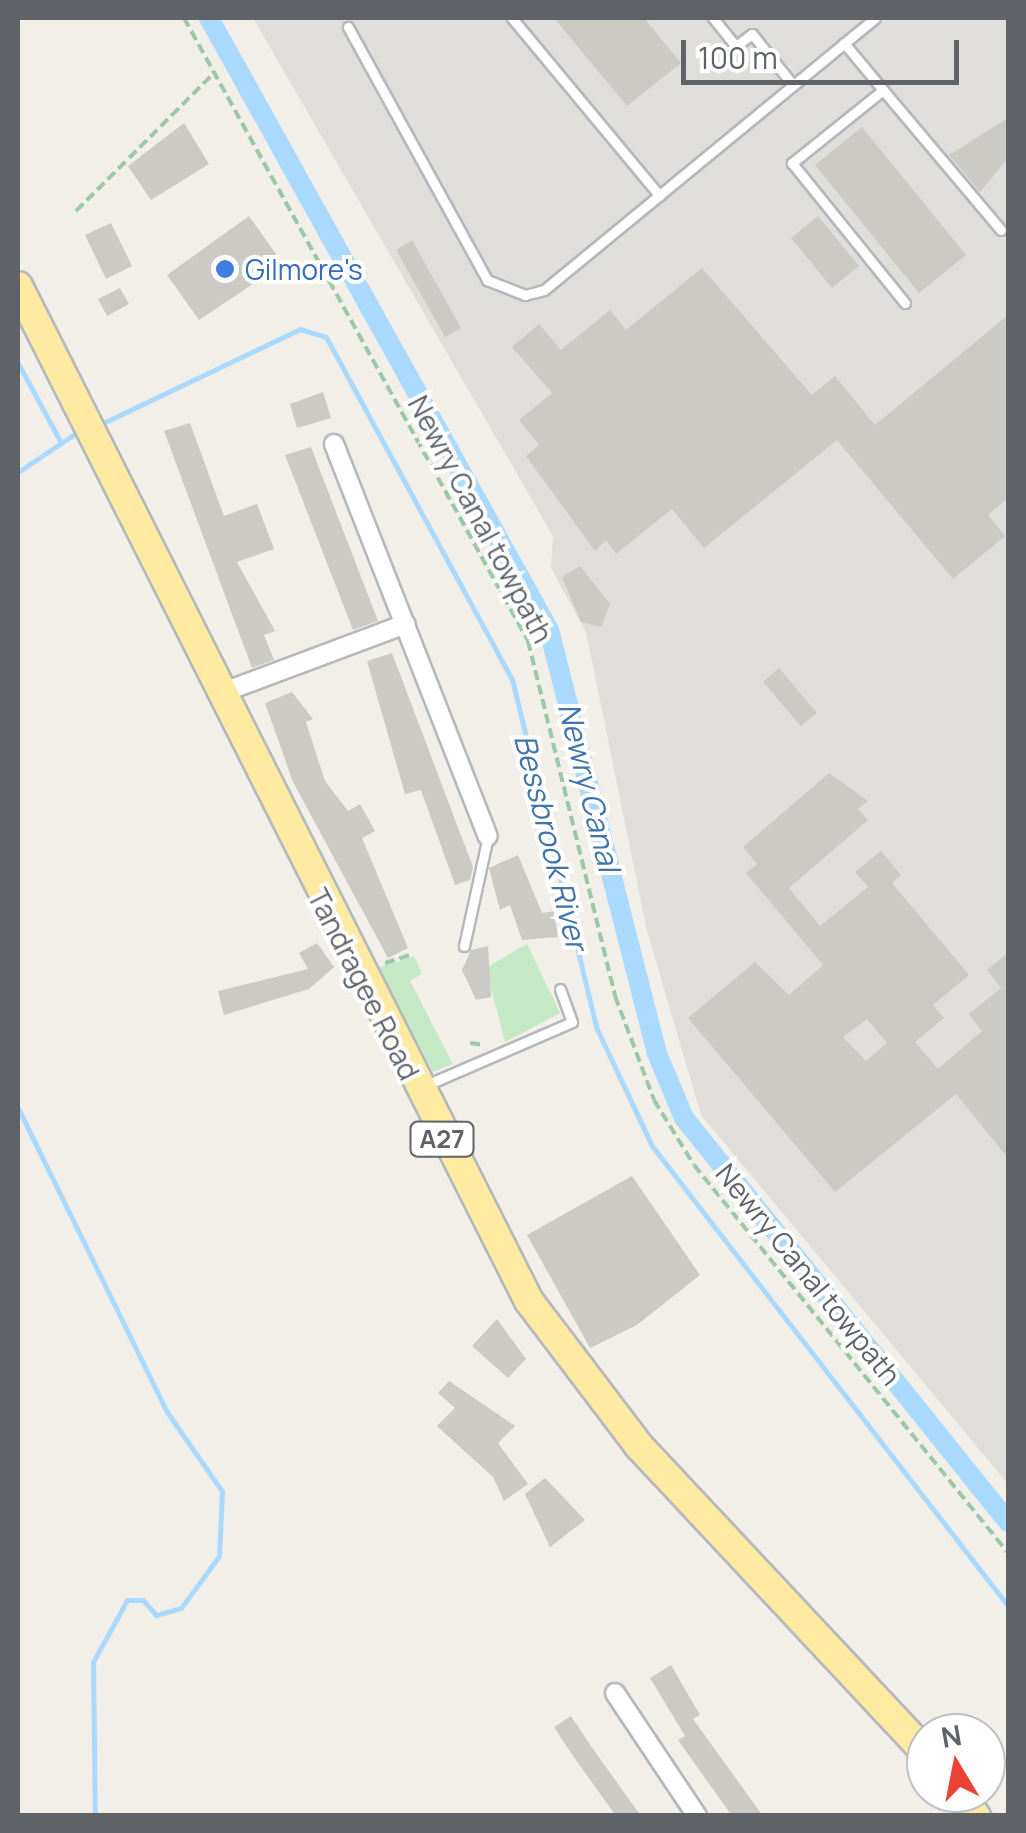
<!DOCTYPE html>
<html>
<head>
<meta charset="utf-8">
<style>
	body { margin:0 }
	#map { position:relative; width:1026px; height:1833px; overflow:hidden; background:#f1efe8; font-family:Manrope,sans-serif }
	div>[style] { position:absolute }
	.industrial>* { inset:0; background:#e0deda }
	.green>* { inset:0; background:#c5e8c5 }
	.stream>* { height:5px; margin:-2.5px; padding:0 2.5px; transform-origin:2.5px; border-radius:2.5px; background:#aadaff }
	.canal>* { height:20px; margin:-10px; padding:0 10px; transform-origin:10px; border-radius:10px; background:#aadaff }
	.building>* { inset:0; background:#cccac5 }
	.path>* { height:4px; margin-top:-2px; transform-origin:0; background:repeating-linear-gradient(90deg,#9cc7a9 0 10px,transparent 0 15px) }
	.roads { filter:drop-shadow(2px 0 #b5b8bc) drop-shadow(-2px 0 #b5b8bc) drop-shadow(0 2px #b5b8bc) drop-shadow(0 -2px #b5b8bc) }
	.service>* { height:9px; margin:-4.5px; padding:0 4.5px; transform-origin:4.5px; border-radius:4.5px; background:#fff }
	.minor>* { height:18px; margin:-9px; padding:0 9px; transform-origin:9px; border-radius:9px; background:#fff }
	.trunk>* { height:28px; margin:-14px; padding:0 14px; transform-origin:14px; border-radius:14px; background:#feeaa1 }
	.dots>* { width:28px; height:28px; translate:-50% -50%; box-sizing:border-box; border:5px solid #fff; border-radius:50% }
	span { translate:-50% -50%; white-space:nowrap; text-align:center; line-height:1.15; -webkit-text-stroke:8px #fff; paint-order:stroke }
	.shield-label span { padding:2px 8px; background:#fff; border:2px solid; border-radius:8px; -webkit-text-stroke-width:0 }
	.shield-label { font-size:25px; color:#5f6368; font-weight:700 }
	.shop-label { font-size:28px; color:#366cbe }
	.left { translate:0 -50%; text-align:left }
	.street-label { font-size:28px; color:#5f6368 }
	.water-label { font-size:30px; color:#4174aa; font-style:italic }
	.frame { position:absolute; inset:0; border:20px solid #5f6368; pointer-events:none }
	.north { position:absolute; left:906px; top:1713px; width:100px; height:100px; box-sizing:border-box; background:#fff; border:2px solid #bfc1c3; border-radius:50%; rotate:350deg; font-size:28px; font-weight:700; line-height:40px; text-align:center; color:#5f6368 }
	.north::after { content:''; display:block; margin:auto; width:35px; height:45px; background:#ea4335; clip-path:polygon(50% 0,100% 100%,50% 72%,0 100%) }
	.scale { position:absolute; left:681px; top:40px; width:278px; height:45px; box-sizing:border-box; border:5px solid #5f6368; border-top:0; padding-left:12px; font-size:30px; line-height:35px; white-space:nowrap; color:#5f6368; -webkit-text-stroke:8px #fff; paint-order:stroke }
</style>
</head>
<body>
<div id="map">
	<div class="industrial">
		<div style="clip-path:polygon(253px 18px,1008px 18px,1008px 1484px,701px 1115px,647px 931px,586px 632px,551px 568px,553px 536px)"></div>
	</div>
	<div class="green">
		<div style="clip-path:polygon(527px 944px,560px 1013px,505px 1042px,486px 968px)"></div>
		<div style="clip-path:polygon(414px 956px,422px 974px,410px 981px,453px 1064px,433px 1072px,377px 968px)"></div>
	</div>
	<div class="stream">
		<div style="left:18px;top:363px;width:89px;rotate:61.7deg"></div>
		<div style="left:99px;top:425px;width:223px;rotate:-25.5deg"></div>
		<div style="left:300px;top:329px;width:27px;rotate:17deg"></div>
		<div style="left:326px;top:337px;width:389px;rotate:61.5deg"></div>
		<div style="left:512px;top:679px;width:358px;rotate:76.4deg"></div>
		<div style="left:596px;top:1027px;width:132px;rotate:64.8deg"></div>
		<div style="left:652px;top:1146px;width:582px;rotate:52.26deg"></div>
		<div style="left:18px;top:472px;width:73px;rotate:-33.9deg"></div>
		<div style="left:18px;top:1108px;width:339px;rotate:63.9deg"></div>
		<div style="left:167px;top:1412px;width:96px;rotate:55.2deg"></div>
		<div style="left:222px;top:1491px;width:65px;rotate:92.6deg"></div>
		<div style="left:219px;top:1556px;width:64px;rotate:126.2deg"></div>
		<div style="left:181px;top:1608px;width:26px;rotate:164deg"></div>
		<div style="left:156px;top:1615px;width:20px;rotate:-131deg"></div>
		<div style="left:143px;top:1600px;width:16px;rotate:180deg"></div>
		<div style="left:127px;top:1600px;width:71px;rotate:118.7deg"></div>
		<div style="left:93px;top:1662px;width:154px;rotate:89.3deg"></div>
	</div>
	<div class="canal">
		<div style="left:209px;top:18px;width:700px;rotate:60.95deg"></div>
		<div style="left:549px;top:630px;width:434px;rotate:75.7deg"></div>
		<div style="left:656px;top:1051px;width:73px;rotate:67.3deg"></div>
		<div style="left:684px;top:1118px;width:518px;rotate:51.27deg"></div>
	</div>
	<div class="building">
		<div style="clip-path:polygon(554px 18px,644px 18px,681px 63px,627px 106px)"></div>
		<div style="clip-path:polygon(1008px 118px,1008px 158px,980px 192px,949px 155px)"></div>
		<div style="clip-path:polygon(184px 123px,209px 164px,151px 200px,128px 166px)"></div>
		<div style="clip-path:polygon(862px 127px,966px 255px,919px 293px,815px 165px)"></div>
		<div style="clip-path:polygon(249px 216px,283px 264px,199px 320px,167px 275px)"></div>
		<div style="clip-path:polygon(818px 216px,859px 266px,832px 288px,791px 238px)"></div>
		<div style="clip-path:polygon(111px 223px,132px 266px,106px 279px,85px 235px)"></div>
		<div style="clip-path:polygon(412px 240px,461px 328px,445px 337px,396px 250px)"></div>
		<div style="clip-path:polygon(702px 268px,812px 395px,835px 376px,875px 425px,1008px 315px,1008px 498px,988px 515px,1005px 536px,953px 579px,837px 440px,704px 548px,672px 509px,616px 554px,606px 540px,595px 551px,526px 456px,539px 445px,519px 420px,552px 393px,512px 347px,539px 324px,561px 350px,610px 310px,626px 330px)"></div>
		<div style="clip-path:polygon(120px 288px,129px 304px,107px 316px,98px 299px)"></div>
		<div style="clip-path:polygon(323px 392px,331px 418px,297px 428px,290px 404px)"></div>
		<div style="clip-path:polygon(190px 423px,224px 516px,257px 504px,274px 549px,237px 562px,275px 631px,264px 635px,274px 660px,252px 668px,164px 431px)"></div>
		<div style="clip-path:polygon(311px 447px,378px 621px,353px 630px,285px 455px)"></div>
		<div style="clip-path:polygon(580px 566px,610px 604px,601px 627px,581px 622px,562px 577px)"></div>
		<div style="clip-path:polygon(392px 653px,473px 867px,470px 880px,455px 885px,421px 790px,405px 794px,367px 661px)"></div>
		<div style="clip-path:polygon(779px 668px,817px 713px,801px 726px,763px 682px)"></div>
		<div style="clip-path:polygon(292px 692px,313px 719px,306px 722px,325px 781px,348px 811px,360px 804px,375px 831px,362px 838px,408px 948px,388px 958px,293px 782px,265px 703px)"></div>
		<div style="clip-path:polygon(evenodd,829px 773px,868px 801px,858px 809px,868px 820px,789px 888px,820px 926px,868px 887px,855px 872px,881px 851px,901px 875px,892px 883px,969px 975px,933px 1005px,944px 1018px,915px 1042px,938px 1069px,982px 1031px,969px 1014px,1001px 988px,987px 970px,1008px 953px,1008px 1158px,956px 1094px,835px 1192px,688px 1018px,755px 962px,789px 995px,823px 965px,746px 873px,757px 864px,743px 847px,829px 773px,867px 1019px,887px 1043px,866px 1061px,843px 1037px,867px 1019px)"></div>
		<div style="clip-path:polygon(518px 855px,542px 913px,554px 911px,558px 937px,522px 940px,510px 905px,500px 910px,489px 868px)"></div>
		<div style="clip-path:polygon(317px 943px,334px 967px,309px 989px,224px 1015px,218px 991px,308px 969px,299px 953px)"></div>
		<div style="clip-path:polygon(488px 946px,491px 997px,476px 1000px,462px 970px,471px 950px)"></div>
		<div style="clip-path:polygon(632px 1176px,700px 1275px,637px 1325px,590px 1348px,527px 1235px)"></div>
		<div style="clip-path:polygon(497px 1319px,526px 1359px,508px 1378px,472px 1346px)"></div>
		<div style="clip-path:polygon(449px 1381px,515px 1426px,498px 1443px,528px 1484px,504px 1501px,493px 1477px,437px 1426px,455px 1408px,438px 1393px)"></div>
		<div style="clip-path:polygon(545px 1478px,585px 1520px,550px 1547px,525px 1494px)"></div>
		<div style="clip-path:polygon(671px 1665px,700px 1715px,693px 1719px,763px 1816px,732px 1816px,678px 1740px,685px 1736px,650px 1678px)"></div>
		<div style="clip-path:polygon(571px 1716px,593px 1749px,641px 1816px,616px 1816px,571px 1753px,554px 1727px)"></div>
	</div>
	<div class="path">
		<div style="left:184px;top:18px;width:712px;rotate:61.09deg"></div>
		<div style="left:528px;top:641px;width:366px;rotate:76.2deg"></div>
		<div style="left:615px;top:996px;width:111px;rotate:69.4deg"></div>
		<div style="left:654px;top:1100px;width:76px;rotate:58.4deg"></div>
		<div style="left:694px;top:1165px;width:499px;rotate:51deg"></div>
		<div style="left:76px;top:211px;width:195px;rotate:-45deg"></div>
		<div style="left:385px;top:963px;width:29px;rotate:-18deg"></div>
		<div style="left:470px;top:1043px;width:15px;rotate:8deg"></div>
	</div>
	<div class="roads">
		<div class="service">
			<div style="left:512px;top:18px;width:231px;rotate:50.3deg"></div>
			<div style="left:713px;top:18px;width:36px;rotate:51deg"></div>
			<div style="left:736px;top:46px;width:20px;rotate:-37deg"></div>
			<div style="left:752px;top:34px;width:65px;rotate:51.2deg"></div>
			<div style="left:348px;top:27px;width:289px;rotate:61.2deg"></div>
			<div style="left:487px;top:280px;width:41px;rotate:21.5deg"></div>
			<div style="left:525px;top:295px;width:20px;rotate:-15deg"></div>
			<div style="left:544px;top:290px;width:428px;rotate:-39.4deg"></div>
			<div style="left:844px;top:43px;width:61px;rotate:50.3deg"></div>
			<div style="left:883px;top:90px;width:117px;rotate:141.3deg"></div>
			<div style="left:792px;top:163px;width:180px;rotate:51.1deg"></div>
			<div style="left:883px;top:90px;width:183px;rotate:49.9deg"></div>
			<div style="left:464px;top:946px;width:113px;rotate:-77.7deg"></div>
			<div style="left:424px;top:1086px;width:161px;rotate:-23.4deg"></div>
			<div style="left:572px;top:1022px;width:35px;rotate:-110deg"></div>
		</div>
		<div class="minor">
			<div style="left:334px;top:444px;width:421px;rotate:68.6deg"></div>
			<div style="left:221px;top:693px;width:197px;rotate:-20.5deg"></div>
			<div style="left:615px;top:1693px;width:148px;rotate:56.3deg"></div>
		</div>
		<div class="trunk">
			<div style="left:18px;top:286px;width:1136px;rotate:63.28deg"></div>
			<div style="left:529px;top:1301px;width:182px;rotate:52.8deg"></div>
			<div style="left:639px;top:1446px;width:420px;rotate:46.9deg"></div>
			<div style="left:959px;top:1793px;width:29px;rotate:54deg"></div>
		</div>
	</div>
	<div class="dots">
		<div style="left:225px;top:269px;background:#3f7fe0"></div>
	</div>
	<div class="shield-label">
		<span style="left:442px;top:1139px">A27</span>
	</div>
	<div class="shop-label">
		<span class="left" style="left:245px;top:269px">Gilmore's</span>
	</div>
	<div class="street-label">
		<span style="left:481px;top:519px;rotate:62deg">Newry Canal towpath</span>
		<span style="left:364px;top:984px;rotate:63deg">Tandragee Road</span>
		<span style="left:809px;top:1274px;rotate:51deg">Newry Canal towpath</span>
	</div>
	<div class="water-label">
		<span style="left:589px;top:787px;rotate:76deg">Newry Canal</span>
		<span style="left:551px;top:842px;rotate:76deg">Bessbrook River</span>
	</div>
	<div class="frame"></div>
	<div class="north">N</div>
	<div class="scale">100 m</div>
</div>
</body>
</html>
